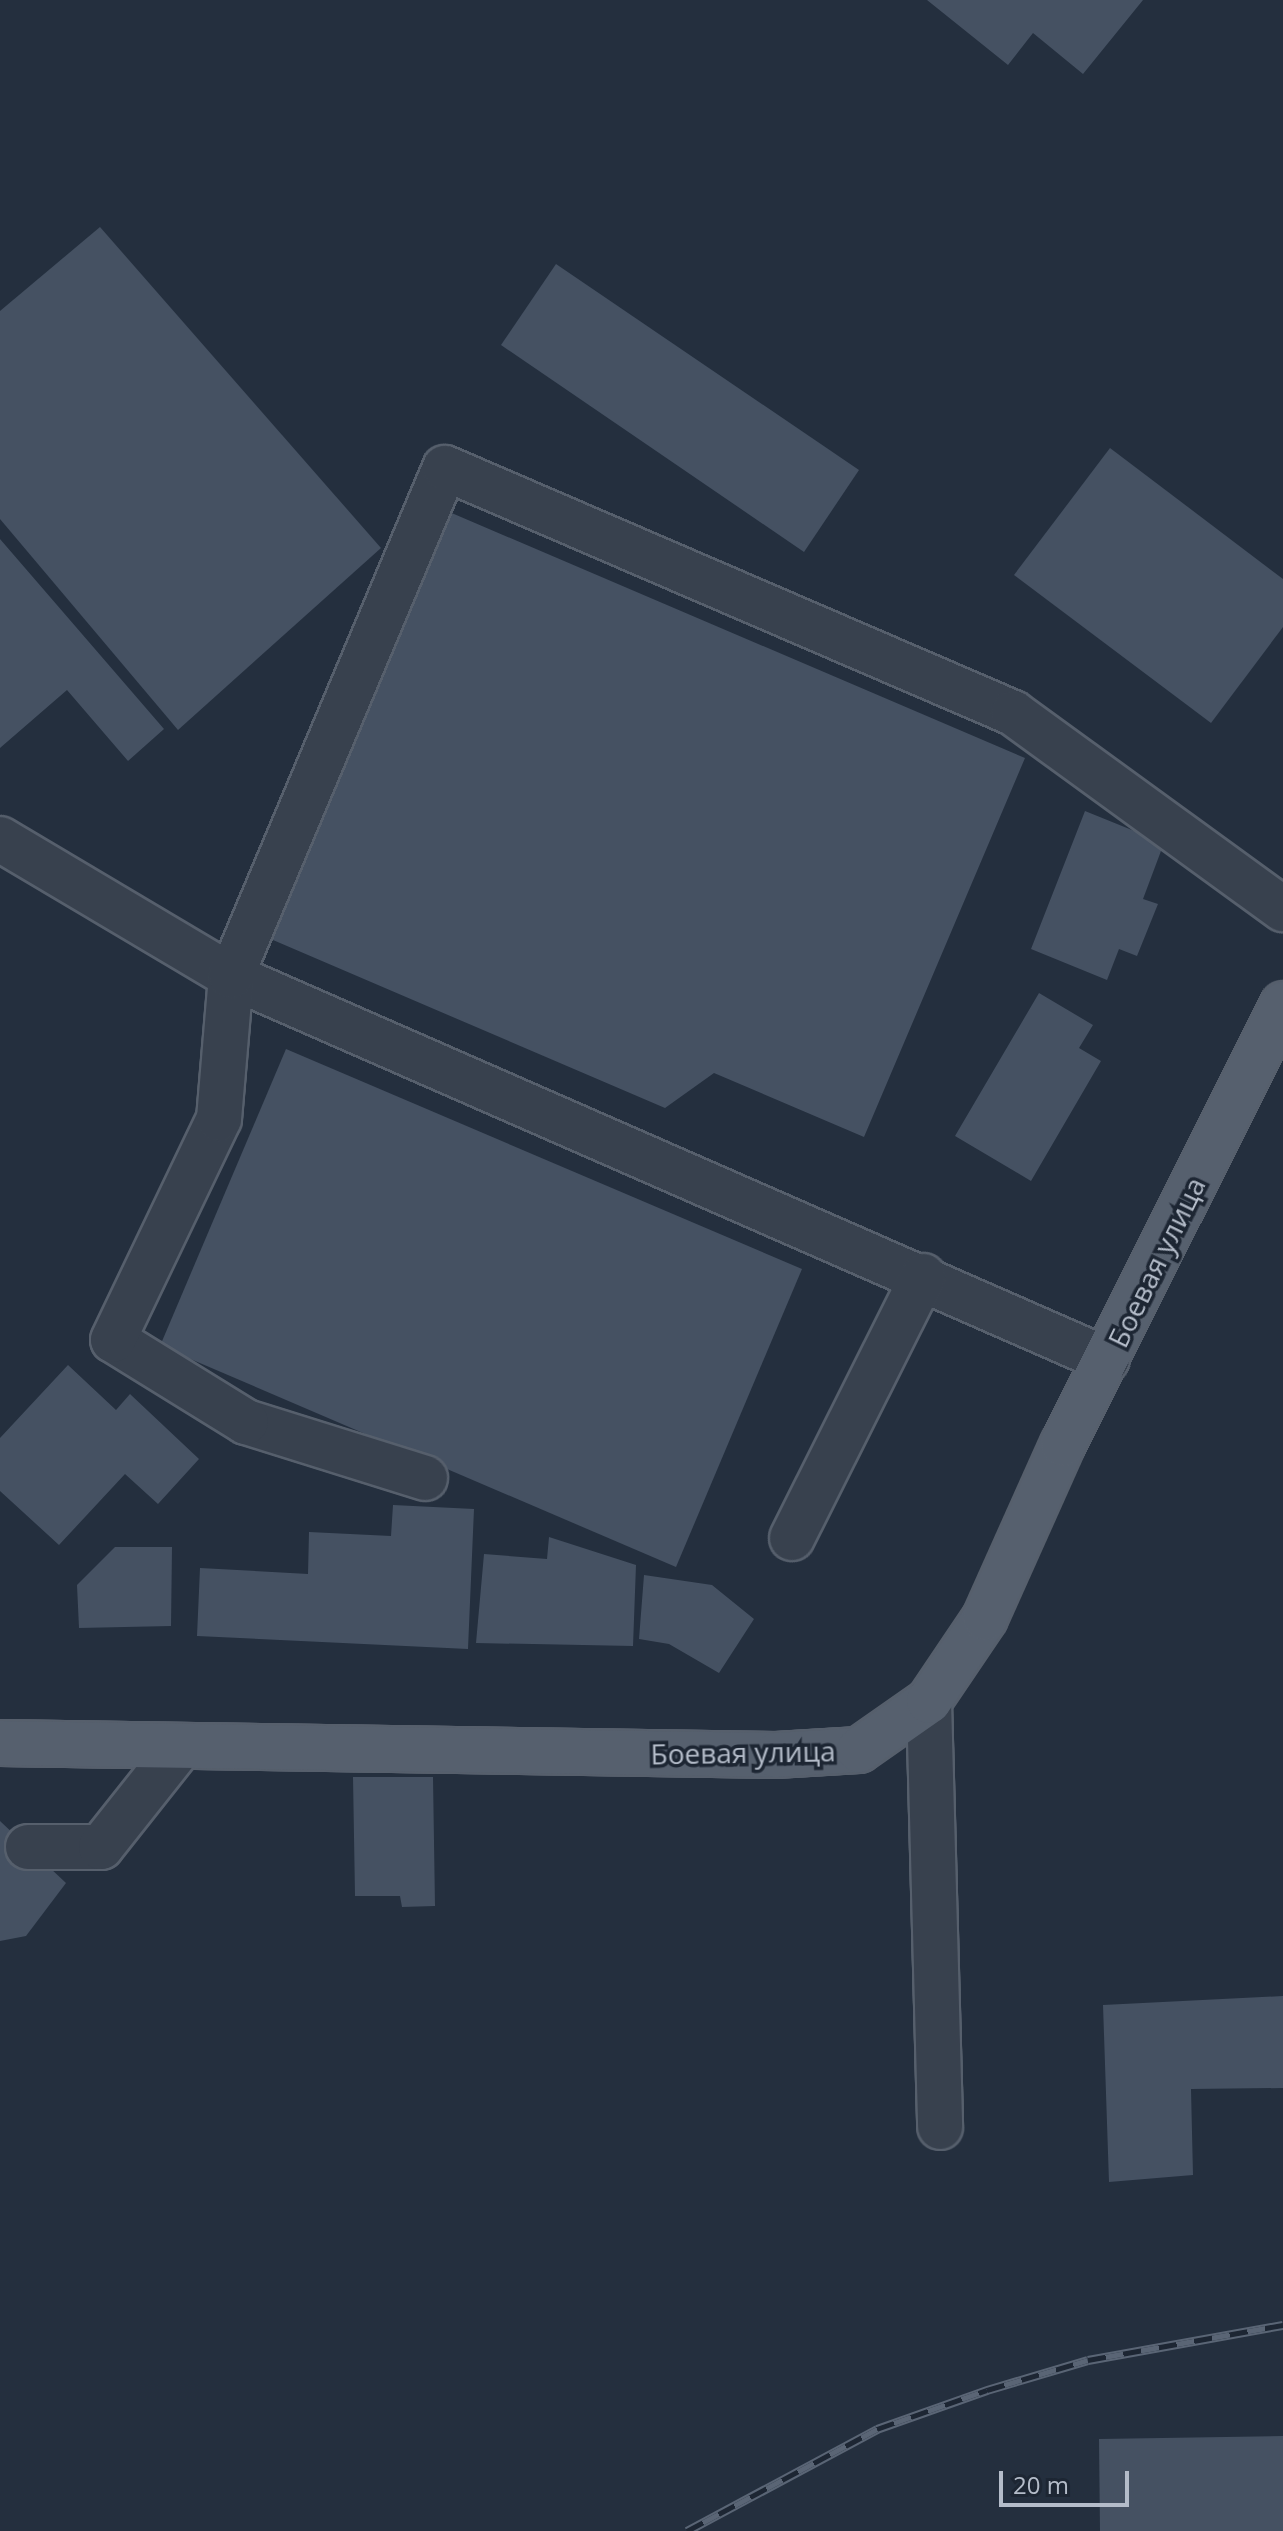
<!DOCTYPE html>
<html>
<head>
<meta charset="utf-8">
<style>
	body { margin:0 }
	#map { position:relative; width:1283px; height:2531px; overflow:hidden; background:#242f3e; font-family:"Open Sans",sans-serif }
	div>[style] { position:absolute }
	.building>* { inset:0; background:#455162 }
	.roads { filter:drop-shadow(2px 0 #565f6c) drop-shadow(-2px 0 #565f6c) drop-shadow(0 2px #565f6c) drop-shadow(0 -2px #565f6c) }
	.minor>* { height:44px; margin:-22px; padding:0 22px; transform-origin:22px; border-radius:22px; background:#38414e }
	.major>* { height:44px; margin:-22px; padding:0 22px; transform-origin:22px; border-radius:22px; background:#56606e }
	.rail>* { height:9px; margin-top:-4.5px; transform-origin:0; background:repeating-linear-gradient(90deg,#1d2633 0 18px,#5a6575 0 36px); box-sizing:border-box; border-block:2px solid #5a6575 }
	span { translate:-50% -50%; white-space:nowrap; text-align:center; line-height:1.15; -webkit-text-stroke:7px #1d2633; paint-order:stroke }
	.street-label { font-size:28px; color:#b4bcc9 }
	.scale { position:absolute; left:999px; top:2471px; width:130px; height:36px; box-sizing:border-box; border:4px solid #b4bcc9; border-top:0; padding-left:10px; font-size:24px; line-height:28px; white-space:nowrap; color:#b4bcc9; -webkit-text-stroke:6px #1d2633; paint-order:stroke }
</style>
</head>
<body>
<div id="map">
	<div class="building">
		<div style="clip-path:polygon(927px 0,1143px 0,1083px 74px,1033px 33px,1008px 65px)"></div>
		<div style="clip-path:polygon(100px 227px,381px 548px,178px 730px,0 519px,0 311px)"></div>
		<div style="clip-path:polygon(556px 264px,859px 470px,804px 552px,501px 345px)"></div>
		<div style="clip-path:polygon(1110px 448px,1283px 579px,1283px 627px,1211px 723px,1014px 575px)"></div>
		<div style="clip-path:polygon(447px 511px,1025px 758px,864px 1137px,714px 1073px,665px 1108px,266px 937px)"></div>
		<div style="clip-path:polygon(0 539px,164px 729px,128px 761px,67px 690px,0 748px)"></div>
		<div style="clip-path:polygon(1085px 811px,1164px 843px,1143px 899px,1158px 904px,1137px 956px,1119px 949px,1107px 980px,1031px 949px)"></div>
		<div style="clip-path:polygon(1039px 993px,1093px 1025px,1079px 1048px,1101px 1061px,1031px 1181px,955px 1136px)"></div>
		<div style="clip-path:polygon(286px 1049px,802px 1269px,676px 1567px,160px 1346px)"></div>
		<div style="clip-path:polygon(68px 1365px,116px 1410px,130px 1394px,199px 1459px,158px 1504px,125px 1474px,59px 1545px,0 1491px,0 1438px)"></div>
		<div style="clip-path:polygon(393px 1505px,474px 1509px,468px 1649px,197px 1636px,200px 1568px,308px 1574px,309px 1532px,391px 1536px)"></div>
		<div style="clip-path:polygon(549px 1537px,636px 1565px,633px 1646px,476px 1643px,484px 1554px,547px 1559px)"></div>
		<div style="clip-path:polygon(115px 1547px,172px 1547px,171px 1626px,79px 1628px,77px 1585px)"></div>
		<div style="clip-path:polygon(644px 1575px,712px 1585px,754px 1619px,719px 1673px,669px 1644px,639px 1639px)"></div>
		<div style="clip-path:polygon(353px 1777px,433px 1777px,435px 1906px,402px 1907px,400px 1896px,355px 1896px)"></div>
		<div style="clip-path:polygon(0 1821px,66px 1883px,26px 1936px,0 1941px)"></div>
		<div style="clip-path:polygon(1283px 1996px,1283px 2088px,1191px 2089px,1193px 2175px,1109px 2182px,1103px 2005px)"></div>
		<div style="clip-path:polygon(1283px 2436px,1283px 2531px,1100px 2531px,1099px 2439px)"></div>
	</div>
	<div class="roads">
		<div class="minor">
			<div style="left:0;top:839px;width:269px;rotate:30.7deg"></div>
			<div style="left:231px;top:976px;width:956px;rotate:23.67deg"></div>
			<div style="left:425px;top:1478px;width:188px;rotate:-162.6deg"></div>
			<div style="left:246px;top:1422px;width:156px;rotate:-148.3deg"></div>
			<div style="left:113px;top:1340px;width:245px;rotate:-64.4deg"></div>
			<div style="left:219px;top:1119px;width:144px;rotate:-85.2deg"></div>
			<div style="left:231px;top:976px;width:551px;rotate:-67.16deg"></div>
			<div style="left:445px;top:468px;width:619px;rotate:23.33deg"></div>
			<div style="left:1013px;top:713px;width:334px;rotate:36deg"></div>
			<div style="left:792px;top:1538px;width:293px;rotate:-63.4deg"></div>
			<div style="left:929px;top:1701px;width:426px;rotate:88.5deg"></div>
			<div style="left:28px;top:1847px;width:73px"></div>
			<div style="left:101px;top:1847px;width:129px;rotate:-51.6deg"></div>
		</div>
		<div class="major">
			<div style="left:0;top:1743px;width:776px;rotate:0.89deg"></div>
			<div style="left:776px;top:1755px;width:83px;rotate:-3.4deg"></div>
			<div style="left:859px;top:1750px;width:85px;rotate:-35deg"></div>
			<div style="left:929px;top:1701px;width:100px;rotate:-56deg"></div>
			<div style="left:985px;top:1618px;width:191px;rotate:-65.9deg"></div>
			<div style="left:1063px;top:1444px;width:492px;rotate:-63.4deg"></div>
		</div>
	</div>
	<div class="rail">
		<div style="left:687px;top:2531px;width:216px;rotate:-28.2deg"></div>
		<div style="left:877px;top:2429px;width:117px;rotate:-19.5deg"></div>
		<div style="left:987px;top:2390px;width:105px;rotate:-16.5deg"></div>
		<div style="left:1088px;top:2360px;width:198px;rotate:-10.2deg"></div>
	</div>
	<div class="street-label">
		<span style="left:1156px;top:1262px;rotate:-64deg">Боевая улица</span>
		<span style="left:743px;top:1752px;rotate:-1deg">Боевая улица</span>
	</div>
	<div class="scale">20 m</div>
</div>
</body>
</html>
